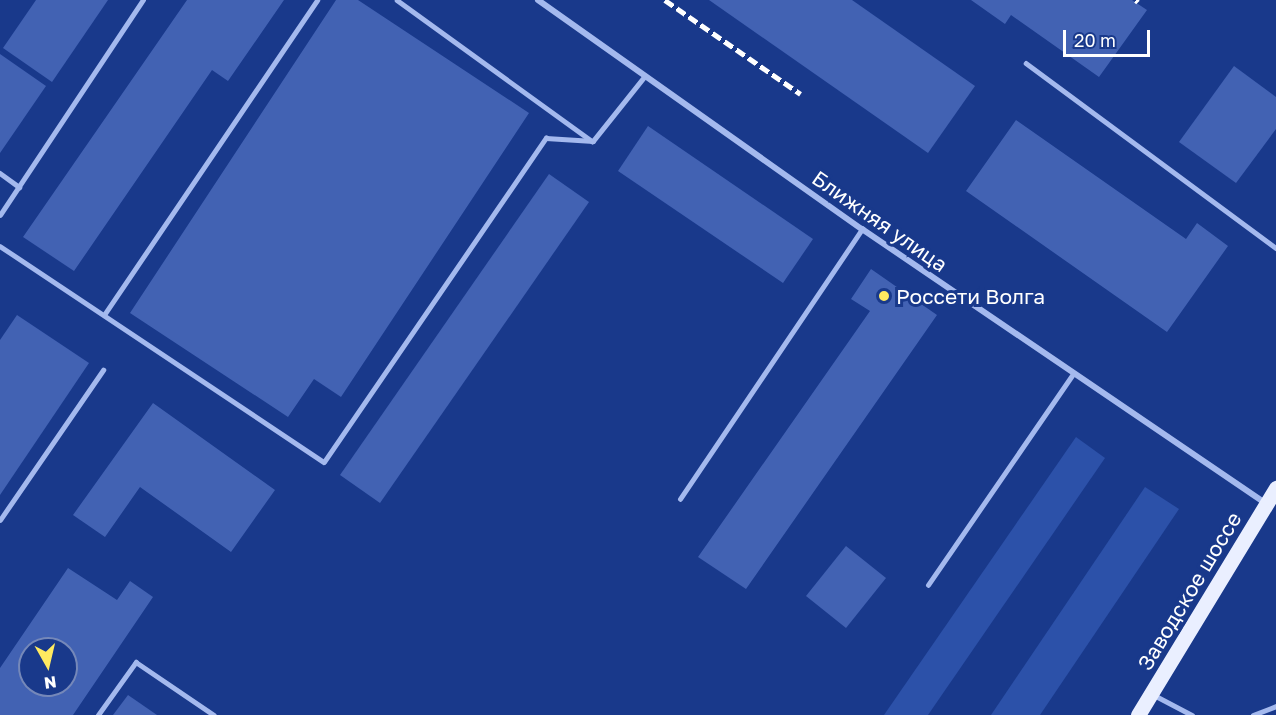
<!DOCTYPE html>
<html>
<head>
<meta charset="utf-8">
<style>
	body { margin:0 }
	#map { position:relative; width:1276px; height:715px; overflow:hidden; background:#19398b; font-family:"Golos Text",sans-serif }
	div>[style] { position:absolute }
	.green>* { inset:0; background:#2c51a9 }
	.building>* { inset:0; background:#4262b3 }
	.service>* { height:4.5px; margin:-2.25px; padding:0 2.25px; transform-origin:2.25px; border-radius:2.25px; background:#a4b9ee }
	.minor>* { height:6px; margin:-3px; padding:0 3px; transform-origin:3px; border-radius:3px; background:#a4b9ee }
	.primary>* { height:15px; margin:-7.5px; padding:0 7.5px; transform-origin:7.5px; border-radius:7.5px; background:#eaefff }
	.rail>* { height:4.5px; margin-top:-2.25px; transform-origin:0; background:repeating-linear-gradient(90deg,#fff 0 10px,transparent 0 14.5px) }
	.dots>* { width:16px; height:16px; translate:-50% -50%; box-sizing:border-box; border:3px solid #19398b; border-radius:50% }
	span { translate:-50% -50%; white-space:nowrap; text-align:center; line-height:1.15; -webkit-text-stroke:6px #19398b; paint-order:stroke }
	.street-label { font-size:21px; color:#fff }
	.poi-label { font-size:21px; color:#fff }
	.left { translate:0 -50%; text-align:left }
	.north { position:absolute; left:18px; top:637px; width:60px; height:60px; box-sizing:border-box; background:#19398b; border:2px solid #7588b9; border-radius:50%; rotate:172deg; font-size:16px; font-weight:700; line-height:24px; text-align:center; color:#fff }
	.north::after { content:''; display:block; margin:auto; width:21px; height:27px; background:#ffea60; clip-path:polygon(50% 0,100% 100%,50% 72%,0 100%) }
	.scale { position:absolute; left:1063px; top:30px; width:87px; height:27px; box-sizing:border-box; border:3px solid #fff; border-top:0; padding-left:8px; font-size:18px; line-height:21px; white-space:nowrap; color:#fff; -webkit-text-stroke:4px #19398b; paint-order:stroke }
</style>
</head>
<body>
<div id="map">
	<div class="green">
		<div style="clip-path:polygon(1076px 437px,1105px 458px,928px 715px,884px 715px)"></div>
		<div style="clip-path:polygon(1145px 487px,1179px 509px,1040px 715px,991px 715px)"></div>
	</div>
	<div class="building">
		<div style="clip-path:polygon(36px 0,108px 0,52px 82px,3px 48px)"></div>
		<div style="clip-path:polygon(187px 0,284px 0,228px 81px,212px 70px,74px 271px,23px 237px)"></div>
		<div style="clip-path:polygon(336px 0,358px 0,529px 113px,341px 397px,314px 379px,288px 417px,130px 313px)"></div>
		<div style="clip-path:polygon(709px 0,852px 0,975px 86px,928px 153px)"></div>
		<div style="clip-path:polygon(971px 0,1132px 0,1147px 10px,1099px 77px,1011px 15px,1005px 24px)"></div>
		<div style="clip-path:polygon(0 54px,46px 86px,0 153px)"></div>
		<div style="clip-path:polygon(1234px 66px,1276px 97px,1276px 129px,1236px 183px,1179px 142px)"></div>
		<div style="clip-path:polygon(1016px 120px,1186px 239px,1197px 223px,1228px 246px,1167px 332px,966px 191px)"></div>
		<div style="clip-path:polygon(648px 126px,813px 239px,783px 283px,618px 171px)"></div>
		<div style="clip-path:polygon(549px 174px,589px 202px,380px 503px,340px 475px)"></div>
		<div style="clip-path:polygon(871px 269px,937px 315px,746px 589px,698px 557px,870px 311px,851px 299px)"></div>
		<div style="clip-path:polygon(17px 315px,89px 363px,0 495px,0 340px)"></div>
		<div style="clip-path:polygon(153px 403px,275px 490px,231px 552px,140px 487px,105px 537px,73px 515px)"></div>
		<div style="clip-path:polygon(846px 546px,886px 578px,846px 628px,806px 596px)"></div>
		<div style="clip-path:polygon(evenodd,68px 568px,117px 600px,130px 581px,153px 597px,73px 715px,0 715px,0 668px,68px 568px,30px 649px,66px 649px,66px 685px,30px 685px,30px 649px)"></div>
		<div style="clip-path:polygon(128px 695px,157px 715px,113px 715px)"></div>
	</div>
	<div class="service">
		<div style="left:397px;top:0;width:241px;rotate:35.9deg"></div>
		<div style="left:1026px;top:63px;width:311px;rotate:36.5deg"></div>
		<div style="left:0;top:173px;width:24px;rotate:36deg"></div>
		<div style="left:0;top:215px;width:258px;rotate:-56.4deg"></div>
		<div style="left:0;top:246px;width:389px;rotate:33.7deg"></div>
		<div style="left:324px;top:462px;width:393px;rotate:-55.6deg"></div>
		<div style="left:546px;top:138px;width:47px;rotate:3.7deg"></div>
		<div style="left:593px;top:141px;width:82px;rotate:-51.4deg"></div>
		<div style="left:104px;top:315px;width:380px;rotate:-55.9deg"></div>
		<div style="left:680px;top:499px;width:326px;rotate:-56deg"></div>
		<div style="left:0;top:520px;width:182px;rotate:-55.5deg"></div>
		<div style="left:928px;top:585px;width:256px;rotate:-55.5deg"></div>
		<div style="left:1154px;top:695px;width:43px;rotate:27.8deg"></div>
		<div style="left:98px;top:715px;width:65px;rotate:-54.4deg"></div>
		<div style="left:136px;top:662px;width:94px;rotate:34.2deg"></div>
		<div style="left:1253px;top:715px;width:25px;rotate:-21deg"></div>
	</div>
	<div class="minor">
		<div style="left:538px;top:0;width:397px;rotate:35.3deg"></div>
		<div style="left:862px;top:229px;width:487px;rotate:34.2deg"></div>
	</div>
	<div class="primary">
		<div style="left:1138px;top:715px;width:266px;rotate:-58.7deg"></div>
	</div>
	<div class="rail">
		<div style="left:665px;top:0;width:165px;rotate:34.7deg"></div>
		<div style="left:1136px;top:0;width:3px;rotate:45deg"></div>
	</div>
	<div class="dots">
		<div style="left:884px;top:296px;background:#ffea60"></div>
	</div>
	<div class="street-label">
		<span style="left:880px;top:221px;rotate:35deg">Ближняя улица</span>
		<span style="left:1189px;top:591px;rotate:-59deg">Заводское шоссе</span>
	</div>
	<div class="poi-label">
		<span class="left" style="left:896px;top:296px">Россети Волга</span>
	</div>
	<div class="north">N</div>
	<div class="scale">20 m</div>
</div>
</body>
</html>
